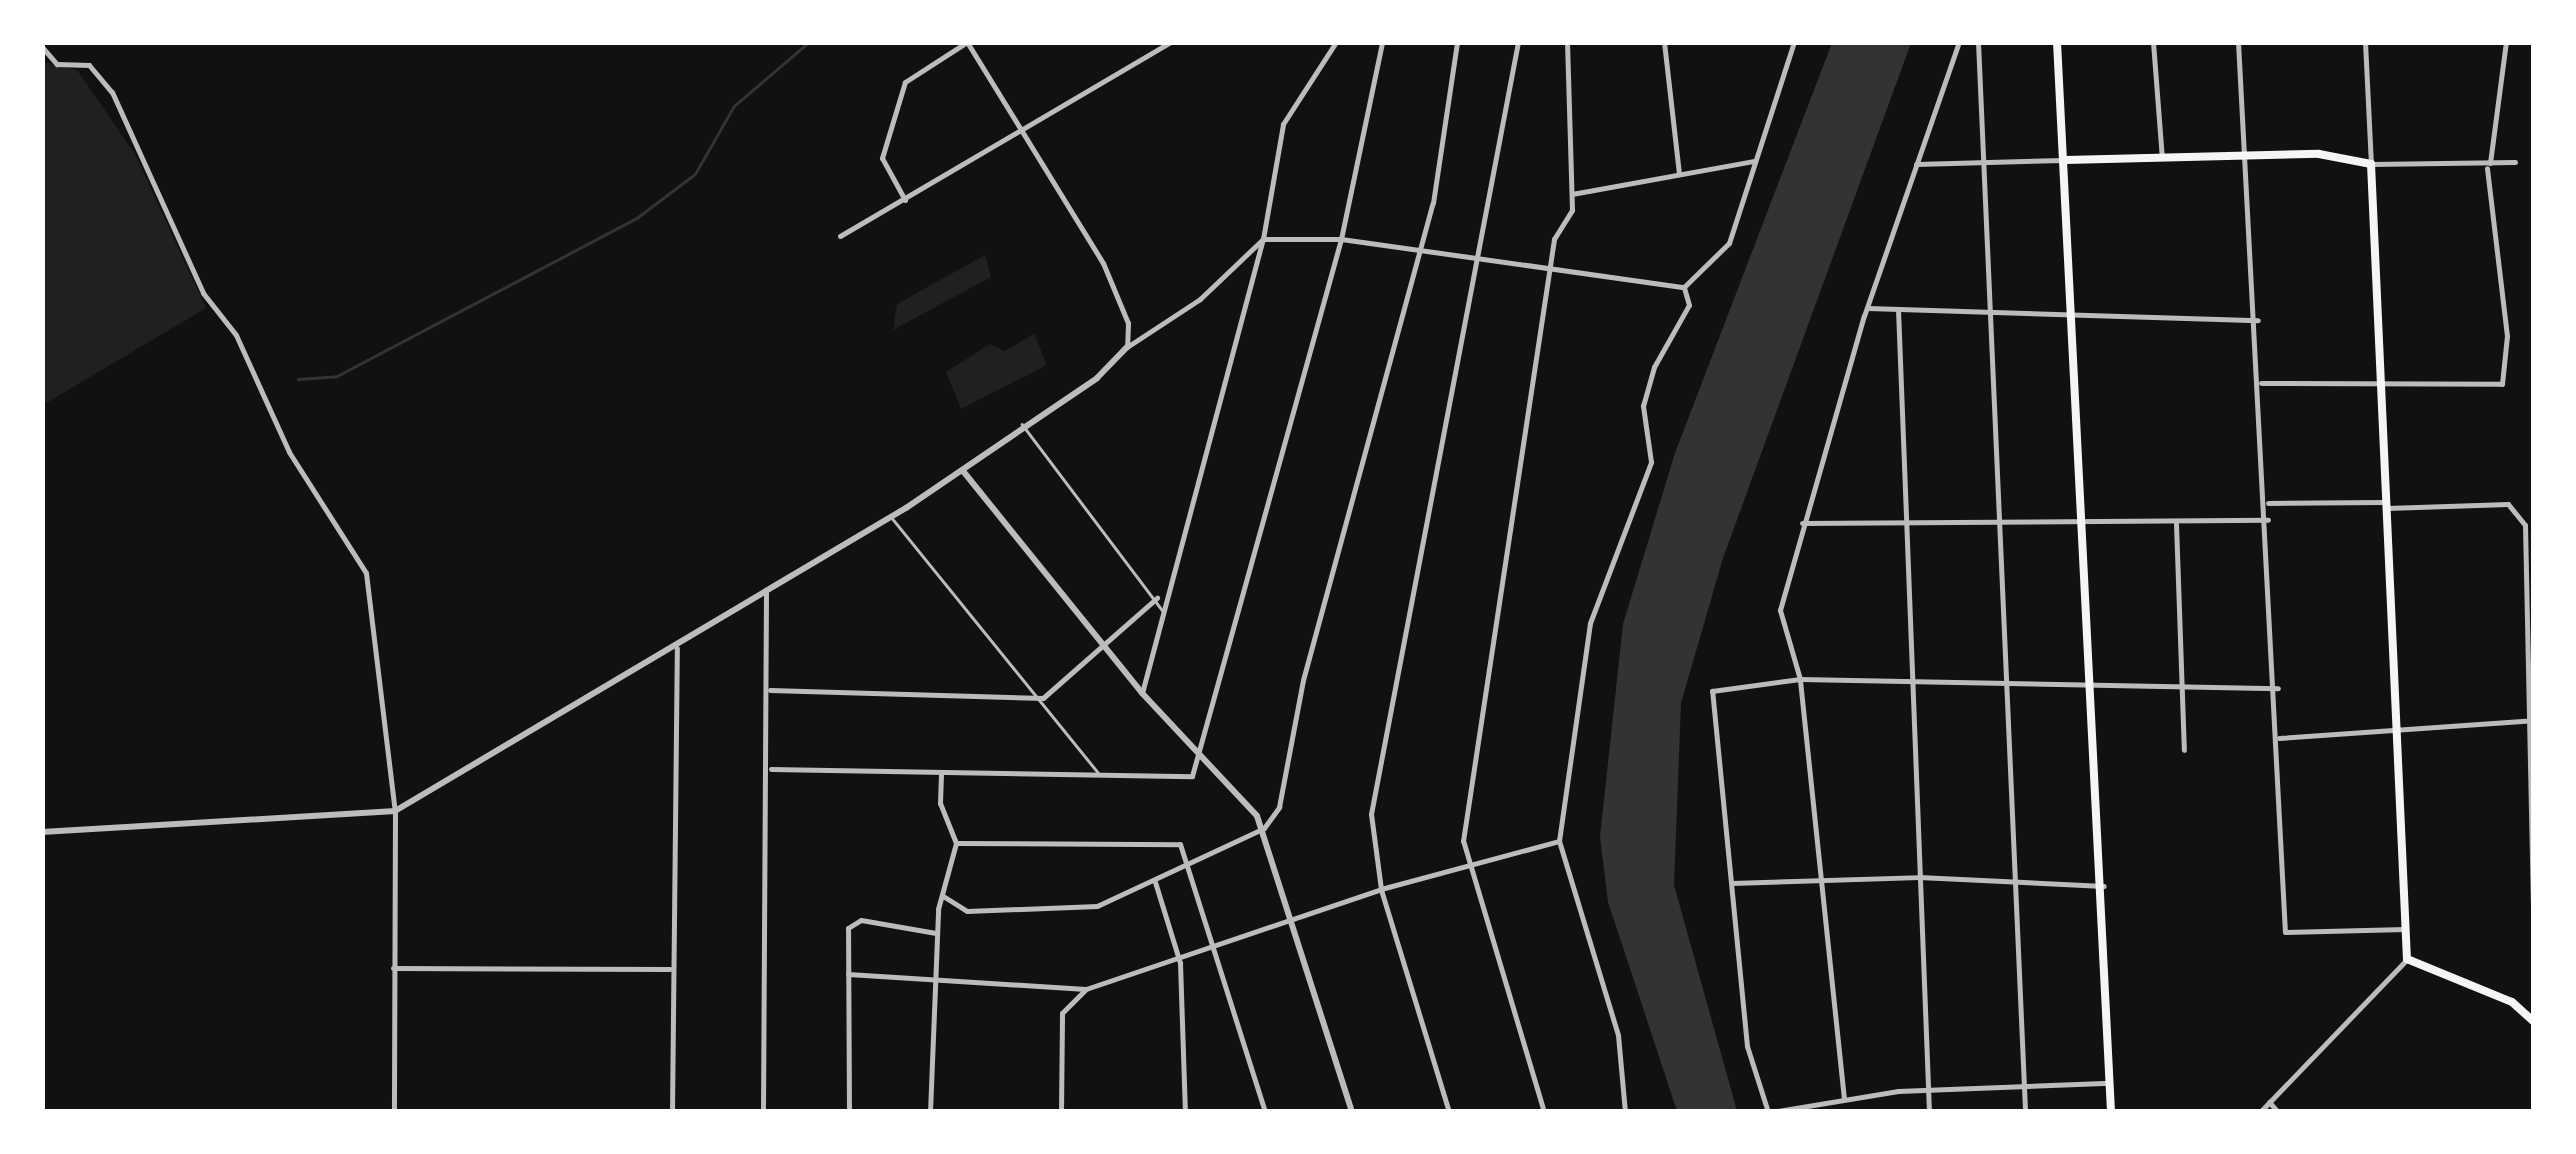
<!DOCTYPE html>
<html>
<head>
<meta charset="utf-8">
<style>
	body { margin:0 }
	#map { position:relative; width:2576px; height:1154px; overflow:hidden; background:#111; font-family:Ubuntu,sans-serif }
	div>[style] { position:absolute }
	.green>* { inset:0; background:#202020 }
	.water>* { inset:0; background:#333 }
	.stream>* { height:2.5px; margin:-1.25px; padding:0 1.25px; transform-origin:1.25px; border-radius:1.25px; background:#333 }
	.service>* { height:2.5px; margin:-1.25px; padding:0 1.25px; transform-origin:1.25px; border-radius:1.25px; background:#bcbcbc }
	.minor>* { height:5px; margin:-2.5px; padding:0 2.5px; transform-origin:2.5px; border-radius:2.5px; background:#bcbcbc }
	.tertiary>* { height:6px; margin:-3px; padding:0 3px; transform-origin:3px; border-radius:3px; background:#bcbcbc }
	.secondary>* { height:8px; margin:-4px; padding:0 4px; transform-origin:4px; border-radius:4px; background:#f5f5f5 }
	span { translate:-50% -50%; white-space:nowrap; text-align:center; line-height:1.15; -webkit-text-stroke:8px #fff; paint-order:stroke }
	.frame { position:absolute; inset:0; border:45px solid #fff; pointer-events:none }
</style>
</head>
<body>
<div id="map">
	<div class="green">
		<div style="clip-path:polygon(43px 62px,77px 70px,135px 154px,206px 308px,43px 405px)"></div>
		<div style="clip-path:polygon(985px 255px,991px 277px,893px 330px,897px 304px)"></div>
		<div style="clip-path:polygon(1034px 334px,1047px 365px,961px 409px,946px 372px,990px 344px,1005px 351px)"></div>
	</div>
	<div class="water">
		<div style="clip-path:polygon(1832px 43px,1911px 43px,1723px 558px,1681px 703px,1674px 885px,1737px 1111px,1677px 1111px,1608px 902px,1600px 837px,1623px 624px,1675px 453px)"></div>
	</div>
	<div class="stream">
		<div style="left:298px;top:379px;width:39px;rotate:-4deg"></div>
		<div style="left:337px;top:376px;width:340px;rotate:-27.8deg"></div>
		<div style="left:638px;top:217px;width:71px;rotate:-37deg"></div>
		<div style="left:695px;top:174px;width:78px;rotate:-60.2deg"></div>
		<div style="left:734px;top:106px;width:99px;rotate:-40.5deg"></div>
	</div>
	<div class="service">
		<div style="left:1022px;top:424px;width:233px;rotate:53deg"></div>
		<div style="left:892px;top:518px;width:327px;rotate:51deg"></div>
	</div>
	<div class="minor">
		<div style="left:967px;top:42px;width:259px;rotate:58.4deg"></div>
		<div style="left:1103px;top:263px;width:65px;rotate:67.4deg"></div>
		<div style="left:1128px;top:323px;width:24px;rotate:92deg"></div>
		<div style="left:1664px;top:42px;width:132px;rotate:83.5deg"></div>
		<div style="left:1978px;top:42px;width:1071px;rotate:87.48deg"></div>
		<div style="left:2153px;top:42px;width:116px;rotate:85.6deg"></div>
		<div style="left:2238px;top:42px;width:891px;rotate:86.98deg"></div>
		<div style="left:2285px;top:932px;width:120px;rotate:-1.4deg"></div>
		<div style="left:2365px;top:42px;width:122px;rotate:87.2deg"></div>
		<div style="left:2371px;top:164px;width:144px;rotate:-0.8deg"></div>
		<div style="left:42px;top:47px;width:23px;rotate:49deg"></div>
		<div style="left:57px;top:64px;width:32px;rotate:2deg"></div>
		<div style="left:89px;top:65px;width:35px;rotate:50deg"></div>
		<div style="left:112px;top:92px;width:221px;rotate:65.6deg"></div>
		<div style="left:203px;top:293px;width:53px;rotate:51.8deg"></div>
		<div style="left:236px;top:335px;width:128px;rotate:65.6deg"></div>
		<div style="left:289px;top:452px;width:143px;rotate:57.5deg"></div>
		<div style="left:366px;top:573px;width:240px;rotate:83.1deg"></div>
		<div style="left:395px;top:811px;width:301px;rotate:90.2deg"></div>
		<div style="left:2490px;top:163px;width:122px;rotate:-82.5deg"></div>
		<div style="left:1916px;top:164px;width:147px;rotate:-1.6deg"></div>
		<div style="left:1572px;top:194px;width:184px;rotate:-10.3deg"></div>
		<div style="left:905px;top:200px;width:48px;rotate:-118.7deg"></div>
		<div style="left:882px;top:158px;width:79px;rotate:-73.2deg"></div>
		<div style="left:905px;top:82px;width:74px;rotate:-32.8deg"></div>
		<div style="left:840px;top:236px;width:384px;rotate:-30.4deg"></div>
		<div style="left:1868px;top:308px;width:390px;rotate:1.8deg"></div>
		<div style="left:1898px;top:309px;width:804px;rotate:87.79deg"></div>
		<div style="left:1127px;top:347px;width:87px;rotate:-33.3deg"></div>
		<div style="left:1200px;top:299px;width:87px;rotate:-43.6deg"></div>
		<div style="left:1263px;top:239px;width:78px"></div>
		<div style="left:1341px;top:239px;width:346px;rotate:8deg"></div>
		<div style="left:2261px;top:383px;width:241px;rotate:0.2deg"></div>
		<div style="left:2502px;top:384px;width:48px;rotate:-84.1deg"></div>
		<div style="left:2507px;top:336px;width:169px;rotate:-96.8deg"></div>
		<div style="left:2268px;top:503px;width:116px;rotate:-0.5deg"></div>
		<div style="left:2387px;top:508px;width:121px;rotate:-1.9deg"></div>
		<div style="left:2508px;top:504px;width:27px;rotate:51deg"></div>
		<div style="left:2525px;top:525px;width:423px;rotate:88.8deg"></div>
		<div style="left:1802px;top:523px;width:466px;rotate:-0.4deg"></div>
		<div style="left:2176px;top:524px;width:226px;rotate:88deg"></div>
		<div style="left:770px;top:690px;width:273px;rotate:1.7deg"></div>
		<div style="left:1043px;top:698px;width:152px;rotate:-41.3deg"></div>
		<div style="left:1142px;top:693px;width:470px;rotate:-75.1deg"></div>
		<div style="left:1263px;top:239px;width:117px;rotate:-80.1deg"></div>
		<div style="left:1283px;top:124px;width:98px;rotate:-57.1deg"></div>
		<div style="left:2279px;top:738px;width:247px;rotate:-4deg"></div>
		<div style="left:771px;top:769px;width:421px;rotate:1deg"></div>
		<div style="left:1192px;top:776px;width:557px;rotate:-74.49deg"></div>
		<div style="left:1341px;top:239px;width:201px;rotate:-78.2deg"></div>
		<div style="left:956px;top:843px;width:224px;rotate:0.3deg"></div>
		<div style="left:1180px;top:844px;width:281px;rotate:72.4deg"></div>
		<div style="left:1155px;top:882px;width:85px;rotate:72.8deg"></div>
		<div style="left:1180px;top:963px;width:149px;rotate:88.1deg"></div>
		<div style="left:1732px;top:883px;width:187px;rotate:-1.8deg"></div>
		<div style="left:1919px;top:877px;width:185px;rotate:2.8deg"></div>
		<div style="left:943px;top:896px;width:28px;rotate:32deg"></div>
		<div style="left:967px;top:911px;width:130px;rotate:-2.2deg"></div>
		<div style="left:1097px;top:906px;width:184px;rotate:-25deg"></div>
		<div style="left:1264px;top:828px;width:26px;rotate:-54deg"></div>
		<div style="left:1279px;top:807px;width:129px;rotate:-79.3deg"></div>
		<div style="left:1303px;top:680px;width:494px;rotate:-74.8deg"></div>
		<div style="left:1433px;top:203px;width:163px;rotate:-81.5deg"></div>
		<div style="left:393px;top:968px;width:277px;rotate:0.2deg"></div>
		<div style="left:848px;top:974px;width:238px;rotate:3.6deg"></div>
		<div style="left:1086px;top:989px;width:311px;rotate:-18.7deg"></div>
		<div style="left:1381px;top:889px;width:184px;rotate:-15.1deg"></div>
		<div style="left:1844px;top:1099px;width:422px;rotate:-96deg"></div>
		<div style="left:1800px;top:679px;width:72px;rotate:-106.2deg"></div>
		<div style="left:1780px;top:610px;width:306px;rotate:-74.1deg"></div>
		<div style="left:1864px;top:316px;width:290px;rotate:-70.9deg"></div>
		<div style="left:2269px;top:1102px;width:13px;rotate:48deg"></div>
		<div style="left:672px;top:1112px;width:464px;rotate:-89.4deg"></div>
		<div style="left:763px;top:1112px;width:519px;rotate:-89.67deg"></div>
		<div style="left:849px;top:1112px;width:184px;rotate:-90.3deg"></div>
		<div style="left:848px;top:928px;width:15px;rotate:-32deg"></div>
		<div style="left:861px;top:920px;width:76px;rotate:9.8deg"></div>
		<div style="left:930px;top:1112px;width:203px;rotate:-87.7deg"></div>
		<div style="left:938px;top:909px;width:68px;rotate:-74.7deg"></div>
		<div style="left:956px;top:843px;width:43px;rotate:-111.8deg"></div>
		<div style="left:940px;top:803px;width:31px;rotate:-88deg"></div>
		<div style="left:1061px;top:1112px;width:99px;rotate:-89.4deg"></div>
		<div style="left:1062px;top:1013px;width:34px;rotate:-45deg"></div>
		<div style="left:1449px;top:1112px;width:233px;rotate:-107deg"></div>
		<div style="left:1381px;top:889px;width:76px;rotate:-97.6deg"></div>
		<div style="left:1371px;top:814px;width:786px;rotate:-79.22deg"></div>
		<div style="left:1544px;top:1112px;width:283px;rotate:-106.6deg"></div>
		<div style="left:1463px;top:841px;width:609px;rotate:-81.4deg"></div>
		<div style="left:1554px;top:239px;width:34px;rotate:-58deg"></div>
		<div style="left:1572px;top:210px;width:168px;rotate:-91.7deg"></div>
		<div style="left:1625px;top:1112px;width:77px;rotate:-95.2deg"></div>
		<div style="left:1618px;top:1035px;width:203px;rotate:-106.9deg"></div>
		<div style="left:1559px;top:841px;width:220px;rotate:-81.9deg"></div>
		<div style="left:1590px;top:623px;width:172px;rotate:-69.2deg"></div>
		<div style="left:1651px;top:462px;width:57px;rotate:-98.1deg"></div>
		<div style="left:1643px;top:406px;width:41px;rotate:-74.2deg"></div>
		<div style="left:1654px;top:367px;width:71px;rotate:-60.6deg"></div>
		<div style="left:1689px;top:305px;width:19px;rotate:-106deg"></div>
		<div style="left:1684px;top:287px;width:63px;rotate:-44.4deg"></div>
		<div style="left:1729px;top:243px;width:211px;rotate:-72.1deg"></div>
		<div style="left:1768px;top:1112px;width:69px;rotate:-107.7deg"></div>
		<div style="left:1747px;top:1046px;width:357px;rotate:-95.6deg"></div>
		<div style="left:1712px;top:691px;width:89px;rotate:-7.8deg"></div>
		<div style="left:1800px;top:679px;width:478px;rotate:1.1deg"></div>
		<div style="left:1771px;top:1112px;width:129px;rotate:-9.4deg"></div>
		<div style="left:1898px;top:1091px;width:212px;rotate:-2.2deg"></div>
		<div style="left:2260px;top:1112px;width:212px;rotate:-46.1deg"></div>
	</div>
	<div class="tertiary">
		<div style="left:963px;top:471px;width:285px;rotate:51.1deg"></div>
		<div style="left:1142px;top:693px;width:168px;rotate:46.9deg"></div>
		<div style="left:1257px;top:816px;width:311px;rotate:72.2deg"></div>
		<div style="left:42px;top:832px;width:354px;rotate:-3.4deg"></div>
		<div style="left:395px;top:811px;width:594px;rotate:-30.67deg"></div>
		<div style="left:906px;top:508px;width:231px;rotate:-34.2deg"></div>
		<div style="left:1097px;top:378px;width:43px;rotate:-45.9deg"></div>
	</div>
	<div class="secondary">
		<div style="left:2057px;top:42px;width:1071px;rotate:87.11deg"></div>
		<div style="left:2066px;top:160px;width:253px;rotate:-1.4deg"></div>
		<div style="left:2319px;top:154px;width:53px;rotate:10.9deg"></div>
		<div style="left:2371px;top:164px;width:796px;rotate:87.41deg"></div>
		<div style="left:2407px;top:959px;width:113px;rotate:22.3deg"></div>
		<div style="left:2512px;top:1002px;width:30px;rotate:42deg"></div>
	</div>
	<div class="frame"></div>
</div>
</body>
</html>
